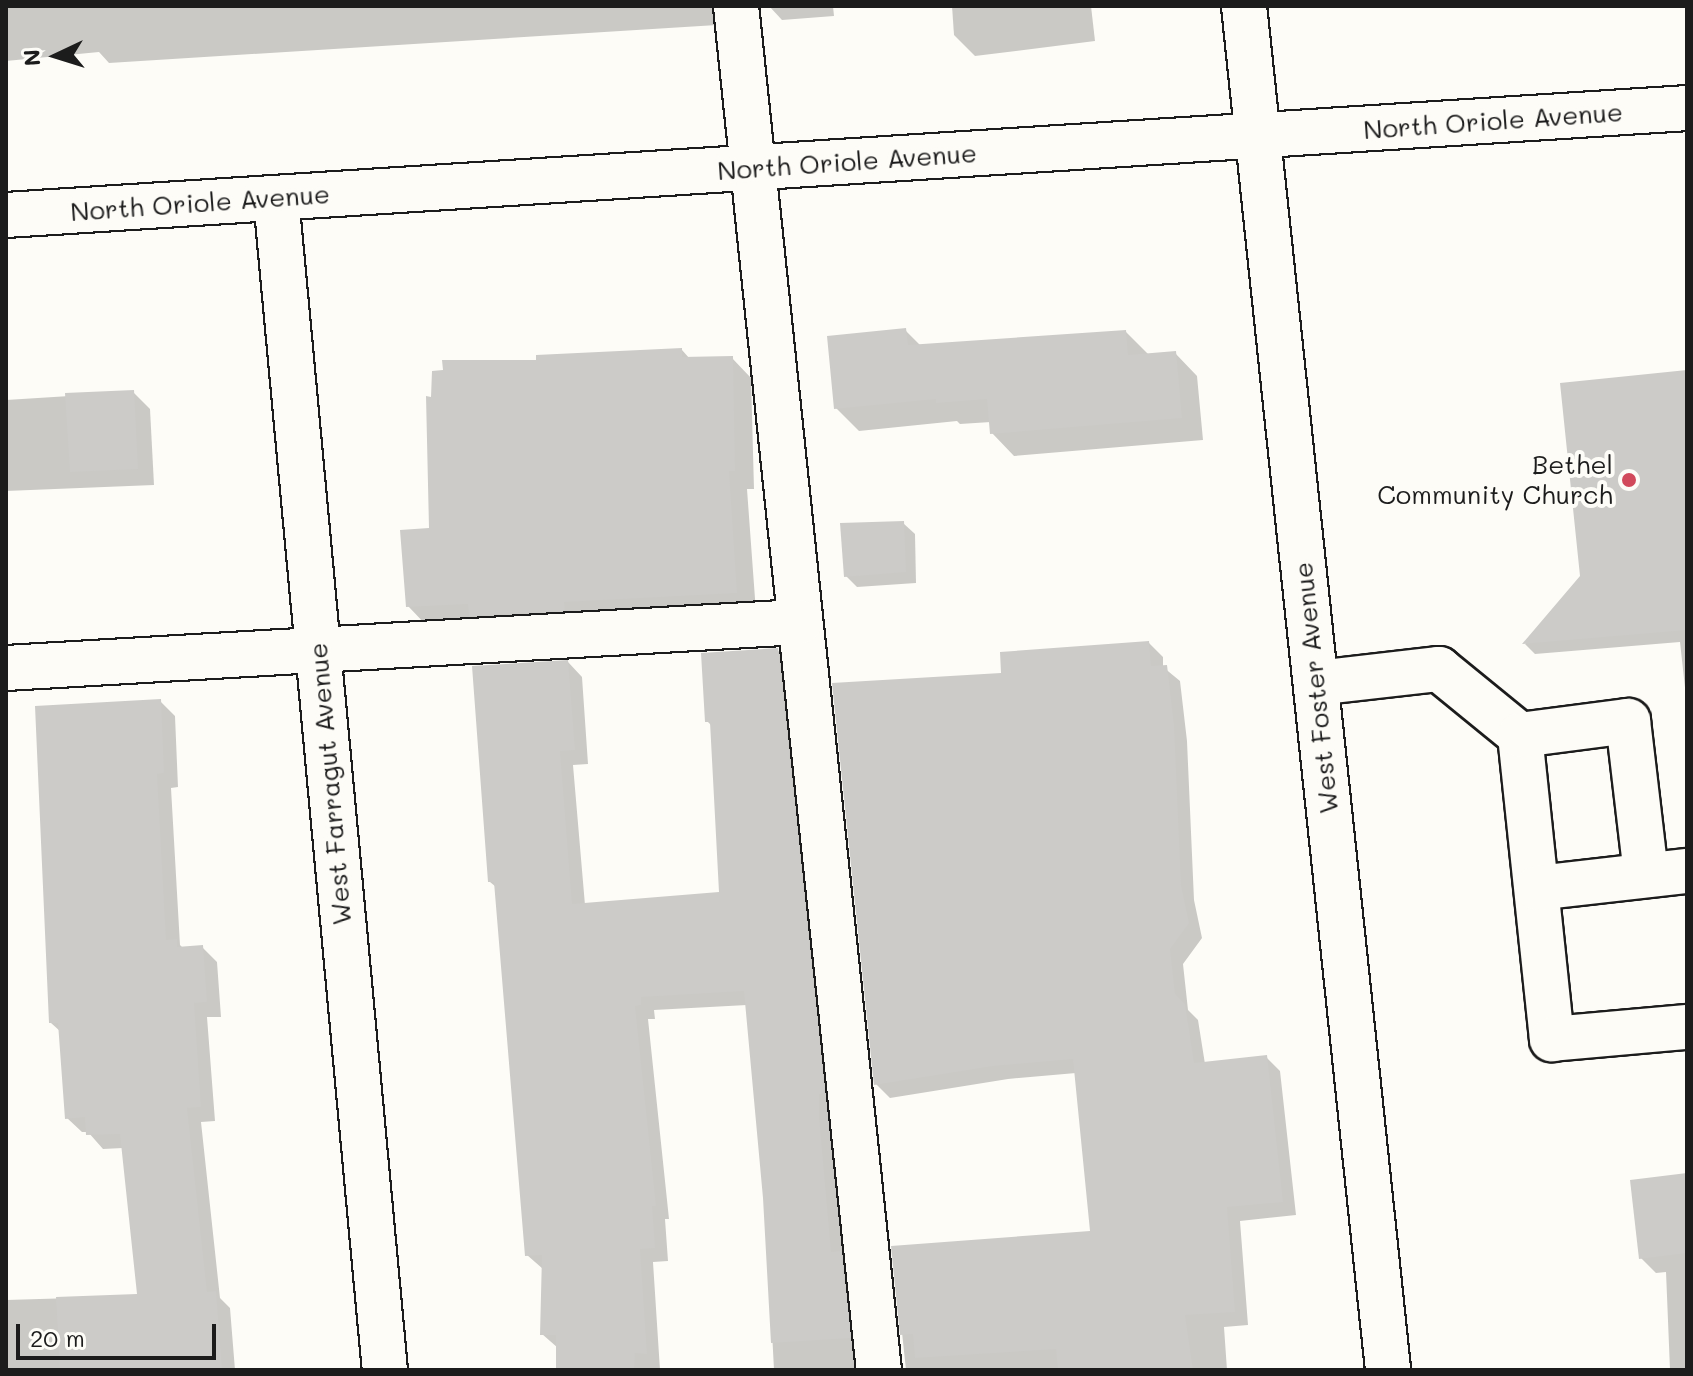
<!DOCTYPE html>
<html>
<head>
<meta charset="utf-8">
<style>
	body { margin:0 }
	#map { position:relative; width:1693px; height:1376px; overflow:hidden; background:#fdfcf7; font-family:Mali,sans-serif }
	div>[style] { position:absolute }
	.shadow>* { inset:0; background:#0003 }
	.building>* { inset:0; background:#cccbc8 }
	.roads { filter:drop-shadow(2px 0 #1c1c1c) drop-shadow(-2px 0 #1c1c1c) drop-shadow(0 2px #1c1c1c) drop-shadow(0 -2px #1c1c1c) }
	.minor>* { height:44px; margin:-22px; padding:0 22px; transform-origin:22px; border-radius:22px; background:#fdfcf7 }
	.dots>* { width:22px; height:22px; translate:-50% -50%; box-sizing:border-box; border:4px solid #fdfcf7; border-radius:50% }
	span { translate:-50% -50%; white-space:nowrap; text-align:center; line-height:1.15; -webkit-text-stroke:8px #fdfcf7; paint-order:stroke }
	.street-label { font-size:26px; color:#1c1c1c }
	.poi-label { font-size:26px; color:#1c1c1c }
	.right { translate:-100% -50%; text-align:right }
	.frame { position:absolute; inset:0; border:8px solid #1c1c1c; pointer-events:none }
	.north { position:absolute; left:16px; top:16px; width:80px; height:80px; -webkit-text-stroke:6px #fdfcf7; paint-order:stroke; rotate:266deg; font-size:22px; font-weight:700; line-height:32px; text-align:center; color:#1c1c1c }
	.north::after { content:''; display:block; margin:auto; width:28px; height:36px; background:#1c1c1c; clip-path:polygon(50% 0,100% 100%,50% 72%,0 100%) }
	.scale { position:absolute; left:16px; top:1324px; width:200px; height:36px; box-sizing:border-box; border:4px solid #1c1c1c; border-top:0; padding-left:10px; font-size:24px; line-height:28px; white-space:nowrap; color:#1c1c1c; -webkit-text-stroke:6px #fdfcf7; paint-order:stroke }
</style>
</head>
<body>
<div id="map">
	<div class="shadow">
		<div style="clip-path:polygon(6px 6px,744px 6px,733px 24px,109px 63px,99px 52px,6px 61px)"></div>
		<div style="clip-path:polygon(769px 6px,833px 6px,834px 16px,782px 20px)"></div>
		<div style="clip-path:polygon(952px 6px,1091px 6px,1095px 41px,975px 56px,954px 35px)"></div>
		<div style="clip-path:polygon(906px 331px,921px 346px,1126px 332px,1149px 355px,1175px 353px,1197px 376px,1203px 440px,1014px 456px,992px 433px,991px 422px,960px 424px,957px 421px,859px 431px,836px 408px)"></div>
		<div style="clip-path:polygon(682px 350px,690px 359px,732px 358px,751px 378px,754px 489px,747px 489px,756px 612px,427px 626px,408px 606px,431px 530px,538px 362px)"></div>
		<div style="clip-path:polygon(1687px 372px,1687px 706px,1680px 642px,1535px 654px,1525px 644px,1582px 577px)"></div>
		<div style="clip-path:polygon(133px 392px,150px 409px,154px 485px,6px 491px,6px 400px)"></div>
		<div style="clip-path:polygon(903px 523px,915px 534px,916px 583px,857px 587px,846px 576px)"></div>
		<div style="clip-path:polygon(1149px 643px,1163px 657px,1163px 667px,1180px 681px,1187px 741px,1194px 900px,1202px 938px,1183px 964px,1188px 1010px,1198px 1020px,1205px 1064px,1266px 1057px,1280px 1071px,1296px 1215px,1240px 1221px,1248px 1325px,1224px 1327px,1227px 1370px,906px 1370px,893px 1248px,1092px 1232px,1076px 1073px,1008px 1079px,890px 1098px,876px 1084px,1003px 675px)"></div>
		<div style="clip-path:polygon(777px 650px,792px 664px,844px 1256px,855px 1267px,866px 1370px,774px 1370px,765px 1198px,747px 1005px,654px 1010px,655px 1019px,648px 1019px,669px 1219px,665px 1219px,668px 1261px,653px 1262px,660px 1370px,558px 1370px,558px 1348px,542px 1334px,543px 1269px,527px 1255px,496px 887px,490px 882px,568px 662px,582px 677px,588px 764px,573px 765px,585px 905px,721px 894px,712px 726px,707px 721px)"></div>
		<div style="clip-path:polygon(160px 701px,175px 716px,178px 787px,171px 788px,180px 945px,183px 948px,202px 947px,217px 962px,221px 1017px,207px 1017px,215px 1121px,201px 1122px,220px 1298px,230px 1308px,235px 1370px,6px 1370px,6px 1300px,140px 1296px,123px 1148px,103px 1149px,88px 1132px,82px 1132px,67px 1118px,61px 1032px,51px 1023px)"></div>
		<div style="clip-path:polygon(1687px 1175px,1687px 1370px,1670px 1370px,1666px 1272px,1656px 1273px,1641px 1258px)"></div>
	</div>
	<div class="building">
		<div style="clip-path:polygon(906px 328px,908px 345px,1126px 330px,1128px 355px,1176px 351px,1182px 418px,990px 434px,987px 399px,936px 403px,936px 399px,834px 409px,827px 336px)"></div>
		<div style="clip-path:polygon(682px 348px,682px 357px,733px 356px,735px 471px,729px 471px,737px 593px,564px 602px,565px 611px,469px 616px,468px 604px,406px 607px,400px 530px,429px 528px,426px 396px,431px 397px,432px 371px,443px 370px,442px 360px,536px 360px,536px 355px)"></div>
		<div style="clip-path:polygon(1687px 370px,1687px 630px,1522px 644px,1580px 576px,1560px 383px)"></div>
		<div style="clip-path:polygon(134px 390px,138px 469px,70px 472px,65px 393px)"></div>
		<div style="clip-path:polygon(904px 521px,906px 572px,844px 577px,840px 523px)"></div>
		<div style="clip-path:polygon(1149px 641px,1151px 666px,1167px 665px,1174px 725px,1181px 885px,1189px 923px,1170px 949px,1175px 994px,1185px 1004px,1194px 1063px,1267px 1055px,1283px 1202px,1227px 1207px,1235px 1312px,1185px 1315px,1193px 1370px,1058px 1370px,1056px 1349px,915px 1358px,913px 1334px,900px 1335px,891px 1246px,1090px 1231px,1073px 1059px,993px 1066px,874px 1085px,832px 683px,1001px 673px,1000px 652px)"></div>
		<div style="clip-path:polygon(778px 648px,825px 1093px,819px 1094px,819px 1116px,831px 1252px,841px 1251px,851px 1338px,771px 1343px,763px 1198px,744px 991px,641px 997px,641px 1005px,635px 1006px,656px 1206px,652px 1206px,655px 1248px,640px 1249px,647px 1354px,635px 1353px,634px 1370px,556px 1369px,556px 1335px,540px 1335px,542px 1255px,525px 1256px,494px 882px,488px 882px,472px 666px,568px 660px,575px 750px,560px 751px,572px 904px,719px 892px,710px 722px,705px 722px,701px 653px)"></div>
		<div style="clip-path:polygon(161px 699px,164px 773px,157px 774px,166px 940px,177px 939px,177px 947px,203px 945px,207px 1002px,194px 1003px,201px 1107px,187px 1108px,207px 1292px,216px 1291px,222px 1370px,60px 1370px,56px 1297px,137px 1294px,120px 1134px,86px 1135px,85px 1117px,65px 1119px,58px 1023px,49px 1023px,35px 706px)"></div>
		<div style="clip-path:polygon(1687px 1173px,1687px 1253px,1639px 1259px,1630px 1180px)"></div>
	</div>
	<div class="roads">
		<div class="minor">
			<div style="left:736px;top:6px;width:1371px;rotate:84.02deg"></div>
			<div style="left:1244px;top:6px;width:1372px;rotate:83.97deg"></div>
			<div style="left:276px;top:198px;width:1177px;rotate:84.69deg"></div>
			<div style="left:6px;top:215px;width:1684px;rotate:-3.64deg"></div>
			<div style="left:6px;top:668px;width:795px;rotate:-3.32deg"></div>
			<div style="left:1316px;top:683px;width:124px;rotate:-6.5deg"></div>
			<div style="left:1439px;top:669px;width:104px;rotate:39.2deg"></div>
			<div style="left:1520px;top:735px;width:306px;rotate:84deg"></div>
			<div style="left:1552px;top:1039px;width:136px;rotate:-5.1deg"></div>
			<div style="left:1520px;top:735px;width:109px;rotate:-7.4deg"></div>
			<div style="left:1628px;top:721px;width:155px;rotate:83.3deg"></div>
			<div style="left:1537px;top:888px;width:151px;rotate:-6.5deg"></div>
		</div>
	</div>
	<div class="dots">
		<div style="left:1629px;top:480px;background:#d1495b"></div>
	</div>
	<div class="street-label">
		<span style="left:1493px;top:121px;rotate:-4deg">North Oriole Avenue</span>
		<span style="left:847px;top:162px;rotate:-4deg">North Oriole Avenue</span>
		<span style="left:200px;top:203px;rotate:-4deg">North Oriole Avenue</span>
		<span style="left:1316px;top:688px;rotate:-96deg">West Foster Avenue</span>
		<span style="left:330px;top:784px;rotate:-95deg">West Farragut Avenue</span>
	</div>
	<div class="poi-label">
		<span class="right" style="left:1613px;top:480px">Bethel<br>Community Church</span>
	</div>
	<div class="frame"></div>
	<div class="north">N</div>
	<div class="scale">20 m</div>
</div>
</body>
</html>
